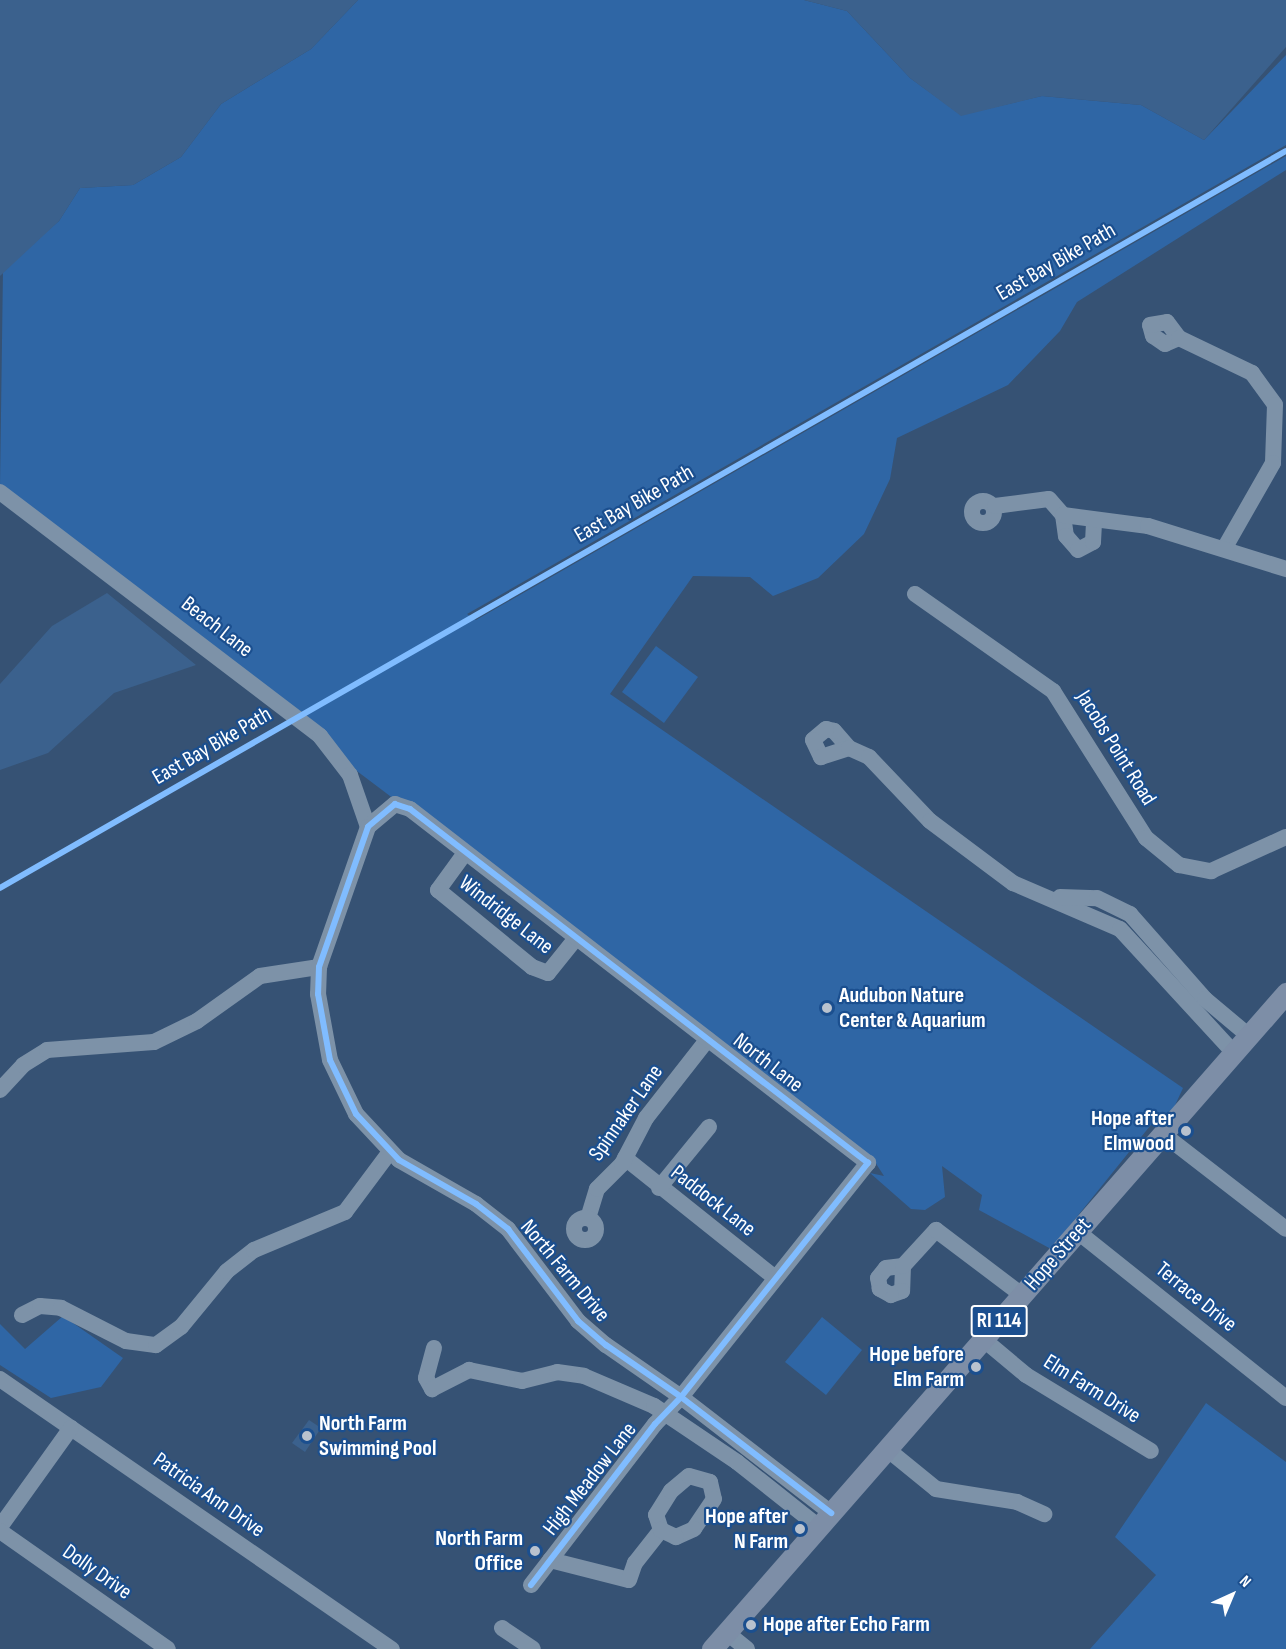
<!DOCTYPE html>
<html>
<head>
<meta charset="utf-8">
<style>
	body { margin:0 }
	#map { position:relative; width:1286px; height:1649px; overflow:hidden; background:#365274; font-family:"Sofia Sans Condensed",sans-serif }
	div>[style] { position:absolute }
	.green>* { inset:0; background:#2f66a5 }
	.water>* { inset:0; background:#3b618d }
	.minor>* { height:16px; margin:-8px; padding:0 8px; transform-origin:8px; border-radius:8px; background:#7d92a8 }
	.minor>.ring { margin:-8px; padding:0; box-sizing:content-box; background:none; border:16px solid #7d92a8; border-radius:50% }
	.major>* { height:21px; margin:-10.5px; padding:0 10.5px; transform-origin:10.5px; border-radius:10.5px; background:#7d8ea7 }
	.cycleway>* { height:6px; margin:-3px; padding:0 3px; transform-origin:3px; border-radius:3px; background:#80bcff }
	.dots>* { width:16px; height:16px; translate:-50% -50%; box-sizing:border-box; border:3px solid #1b4f8f; border-radius:50% }
	span { translate:-50% -50%; white-space:nowrap; text-align:center; line-height:1.15; -webkit-text-stroke:4.5px #1b4f8f; paint-order:stroke }
	.shield-label span { padding:2px 4px; background:#1b4f8f; border:2px solid; border-radius:4px; -webkit-text-stroke-width:0 }
	.shield-label { font-size:21px; color:#fff; font-weight:700 }
	.street-label { font-size:22px; color:#fff }
	.poi-label { font-size:22px; color:#fff; font-weight:700 }
	.left { translate:0 -50%; text-align:left }
	.right { translate:-100% -50%; text-align:right }
	.north { position:absolute; left:1202px; top:1565px; width:60px; height:60px; -webkit-text-stroke:4px #1b4f8f; paint-order:stroke; rotate:44deg; font-size:16px; font-weight:700; line-height:24px; text-align:center; color:#fff }
	.north::after { content:''; display:block; margin:auto; width:21px; height:27px; background:#fff; clip-path:polygon(50% 0,100% 100%,50% 72%,0 100%) }
</style>
</head>
<body>
<div id="map">
	<div class="green">
		<div style="clip-path:polygon(358px 0,804px 0,847px 11px,910px 78px,961px 115px,1042px 96px,1141px 105px,1204px 140px,1286px 55px,1286px 145px,467px 614px,476px 620px,1286px 156px,1286px 170px,1077px 302px,1060px 331px,1008px 385px,897px 438px,890px 479px,864px 534px,818px 578px,773px 596px,750px 577px,693px 576px,610px 694px,1183px 1088px,1171px 1114px,1162px 1123px,1154px 1121px,1051px 1249px,979px 1210px,982px 1195px,942px 1166px,945px 1197px,925px 1210px,911px 1209px,870px 1173px,884px 1176px,875px 1162px,276px 710px,0 486px,3px 269px,59px 221px,80px 188px,133px 185px,181px 157px,221px 104px,311px 49px)"></div>
		<div style="clip-path:polygon(656px 646px,698px 677px,664px 723px,622px 692px)"></div>
		<div style="clip-path:polygon(63px 1316px,123px 1358px,101px 1387px,51px 1398px,0 1365px,0 1324px,25px 1349px)"></div>
		<div style="clip-path:polygon(822px 1317px,862px 1350px,826px 1395px,785px 1362px)"></div>
		<div style="clip-path:polygon(1206px 1403px,1286px 1462px,1286px 1649px,1090px 1649px,1156px 1575px,1115px 1537px)"></div>
	</div>
	<div class="water">
		<div style="clip-path:polygon(0 0,358px 0,311px 49px,221px 104px,181px 157px,133px 185px,80px 188px,59px 221px,0 276px)"></div>
		<div style="clip-path:polygon(804px 0,1286px 0,1286px 47px,1204px 140px,1141px 105px,1042px 96px,961px 116px,910px 78px,847px 11px)"></div>
		<div style="clip-path:polygon(107px 593px,196px 665px,114px 693px,48px 753px,0 770px,0 684px,52px 626px)"></div>
		<div style="clip-path:polygon(309px 1420px,321px 1428px,305px 1452px,292px 1443px)"></div>
	</div>
	<div class="minor">
		<div style="left:1179px;top:338px;width:15px;rotate:157deg"></div>
		<div style="left:1165px;top:344px;width:14px;rotate:-146deg"></div>
		<div style="left:1153px;top:336px;width:11px;rotate:-105deg"></div>
		<div style="left:1150px;top:325px;width:17px;rotate:-10deg"></div>
		<div style="left:1167px;top:322px;width:20px;rotate:53deg"></div>
		<div style="left:1179px;top:338px;width:81px;rotate:25.6deg"></div>
		<div style="left:1252px;top:373px;width:39px;rotate:54deg"></div>
		<div style="left:1275px;top:405px;width:58px;rotate:92deg"></div>
		<div style="left:1273px;top:463px;width:99px;rotate:119.7deg"></div>
		<div style="left:0;top:492px;width:402px;rotate:37.3deg"></div>
		<div style="left:320px;top:736px;width:49px;rotate:52.4deg"></div>
		<div style="left:350px;top:775px;width:55px;rotate:70.9deg"></div>
		<div class="ring" style="left:972px;top:501px;width:6px;height:6px"></div>
		<div style="left:995px;top:506px;width:54px;rotate:-7.4deg"></div>
		<div style="left:1049px;top:499px;width:21px;rotate:49deg"></div>
		<div style="left:1063px;top:515px;width:21px;rotate:82deg"></div>
		<div style="left:1066px;top:536px;width:18px;rotate:49deg"></div>
		<div style="left:1078px;top:550px;width:17px;rotate:-28deg"></div>
		<div style="left:1093px;top:542px;width:19px;rotate:-87deg"></div>
		<div style="left:1063px;top:515px;width:86px;rotate:7.4deg"></div>
		<div style="left:1148px;top:526px;width:145px;rotate:17.3deg"></div>
		<div style="left:915px;top:594px;width:169px;rotate:35.1deg"></div>
		<div style="left:1053px;top:691px;width:174px;rotate:57.7deg"></div>
		<div style="left:1146px;top:838px;width:43px;rotate:39.3deg"></div>
		<div style="left:1179px;top:865px;width:33px;rotate:11deg"></div>
		<div style="left:1211px;top:871px;width:82px;rotate:-24.4deg"></div>
		<div style="left:849px;top:748px;width:23px;rotate:-131deg"></div>
		<div style="left:834px;top:731px;width:8px;rotate:-166deg"></div>
		<div style="left:826px;top:729px;width:17px;rotate:140deg"></div>
		<div style="left:813px;top:740px;width:19px;rotate:65deg"></div>
		<div style="left:821px;top:757px;width:29px;rotate:-18deg"></div>
		<div style="left:849px;top:748px;width:22px;rotate:24deg"></div>
		<div style="left:869px;top:757px;width:88px;rotate:46.4deg"></div>
		<div style="left:930px;top:821px;width:104px;rotate:36.8deg"></div>
		<div style="left:1013px;top:883px;width:116px;rotate:23.3deg"></div>
		<div style="left:1120px;top:929px;width:168px;rotate:47.4deg"></div>
		<div style="left:465px;top:853px;width:46px;rotate:126.1deg"></div>
		<div style="left:438px;top:890px;width:122px;rotate:39.3deg"></div>
		<div style="left:532px;top:967px;width:17px;rotate:21deg"></div>
		<div style="left:548px;top:973px;width:45px;rotate:-51.3deg"></div>
		<div style="left:1060px;top:897px;width:37px;rotate:2deg"></div>
		<div style="left:1097px;top:898px;width:37px;rotate:26deg"></div>
		<div style="left:1130px;top:914px;width:113px;rotate:48.6deg"></div>
		<div style="left:1205px;top:999px;width:57px;rotate:40.1deg"></div>
		<div style="left:0;top:1090px;width:34px;rotate:-47deg"></div>
		<div style="left:23px;top:1065px;width:28px;rotate:-32deg"></div>
		<div style="left:47px;top:1050px;width:107px;rotate:-4.3deg"></div>
		<div style="left:154px;top:1042px;width:48px;rotate:-26deg"></div>
		<div style="left:197px;top:1021px;width:77px;rotate:-35.5deg"></div>
		<div style="left:260px;top:976px;width:60px;rotate:-8.7deg"></div>
		<div style="left:1163px;top:1134px;width:155px;rotate:37.7deg"></div>
		<div style="left:625px;top:1158px;width:191px;rotate:38.6deg"></div>
		<div style="left:659px;top:1188px;width:79px;rotate:-50.7deg"></div>
		<div style="left:589px;top:1215px;width:27px;rotate:-73deg"></div>
		<div style="left:597px;top:1189px;width:35px;rotate:-45deg"></div>
		<div style="left:622px;top:1164px;width:52px;rotate:-62.4deg"></div>
		<div style="left:646px;top:1118px;width:100px;rotate:-51.9deg"></div>
		<div class="ring" style="left:574px;top:1218px;width:6px;height:6px"></div>
		<div style="left:1078px;top:1232px;width:266px;rotate:38.6deg"></div>
		<div style="left:903px;top:1266px;width:25px;rotate:92deg"></div>
		<div style="left:902px;top:1291px;width:12px;rotate:160deg"></div>
		<div style="left:891px;top:1295px;width:13px;rotate:-151deg"></div>
		<div style="left:880px;top:1289px;width:11px;rotate:-100deg"></div>
		<div style="left:878px;top:1278px;width:13px;rotate:-51deg"></div>
		<div style="left:886px;top:1268px;width:17px;rotate:-7deg"></div>
		<div style="left:903px;top:1266px;width:49px;rotate:-47.5deg"></div>
		<div style="left:936px;top:1230px;width:108px;rotate:37.1deg"></div>
		<div style="left:22px;top:1315px;width:20px;rotate:-27deg"></div>
		<div style="left:40px;top:1306px;width:21px;rotate:5deg"></div>
		<div style="left:61px;top:1308px;width:73px;rotate:26.9deg"></div>
		<div style="left:126px;top:1341px;width:30px;rotate:8deg"></div>
		<div style="left:156px;top:1345px;width:31px;rotate:-36deg"></div>
		<div style="left:181px;top:1327px;width:72px;rotate:-50.6deg"></div>
		<div style="left:227px;top:1271px;width:34px;rotate:-38deg"></div>
		<div style="left:254px;top:1250px;width:99px;rotate:-22.7deg"></div>
		<div style="left:345px;top:1212px;width:74px;rotate:-53.3deg"></div>
		<div style="left:983px;top:1339px;width:56px;rotate:39.9deg"></div>
		<div style="left:1026px;top:1375px;width:146px;rotate:31.3deg"></div>
		<div style="left:434px;top:1348px;width:31px;rotate:105deg"></div>
		<div style="left:426px;top:1378px;width:13px;rotate:61deg"></div>
		<div style="left:432px;top:1389px;width:42px;rotate:-27.2deg"></div>
		<div style="left:469px;top:1370px;width:54px;rotate:11.7deg"></div>
		<div style="left:522px;top:1381px;width:36px;rotate:-14deg"></div>
		<div style="left:557px;top:1372px;width:27px;rotate:8deg"></div>
		<div style="left:584px;top:1376px;width:76px;rotate:23.2deg"></div>
		<div style="left:654px;top:1406px;width:100px;rotate:34deg"></div>
		<div style="left:737px;top:1462px;width:105px;rotate:38.4deg"></div>
		<div style="left:0;top:1379px;width:476px;rotate:34.6deg"></div>
		<div style="left:887px;top:1449px;width:63px;rotate:39.2deg"></div>
		<div style="left:936px;top:1489px;width:82px;rotate:9.1deg"></div>
		<div style="left:1017px;top:1502px;width:30px;rotate:24deg"></div>
		<div style="left:0;top:1527px;width:122px;rotate:-54.4deg"></div>
		<div style="left:0;top:1531px;width:205px;rotate:35.1deg"></div>
		<div style="left:550px;top:1560px;width:81px;rotate:14.2deg"></div>
		<div style="left:629px;top:1580px;width:18px;rotate:-71deg"></div>
		<div style="left:635px;top:1563px;width:42px;rotate:-51.8deg"></div>
		<div style="left:661px;top:1530px;width:16px;rotate:-108deg"></div>
		<div style="left:656px;top:1515px;width:28px;rotate:-58deg"></div>
		<div style="left:671px;top:1491px;width:23px;rotate:-40deg"></div>
		<div style="left:689px;top:1476px;width:22px;rotate:16deg"></div>
		<div style="left:710px;top:1482px;width:17px;rotate:77deg"></div>
		<div style="left:714px;top:1499px;width:36px;rotate:124deg"></div>
		<div style="left:694px;top:1529px;width:20px;rotate:156deg"></div>
		<div style="left:676px;top:1537px;width:17px;rotate:-155deg"></div>
		<div style="left:531px;top:1585px;width:203px;rotate:-52.4deg"></div>
		<div style="left:655px;top:1424px;width:37px;rotate:-46deg"></div>
		<div style="left:681px;top:1397px;width:300px;rotate:-51.4deg"></div>
		<div style="left:868px;top:1163px;width:579px;rotate:-142.3deg"></div>
		<div style="left:410px;top:809px;width:16px;rotate:-162deg"></div>
		<div style="left:395px;top:804px;width:35px;rotate:140deg"></div>
		<div style="left:368px;top:827px;width:148px;rotate:109.3deg"></div>
		<div style="left:319px;top:967px;width:27px;rotate:92deg"></div>
		<div style="left:318px;top:994px;width:67px;rotate:79.7deg"></div>
		<div style="left:330px;top:1060px;width:60px;rotate:64.3deg"></div>
		<div style="left:356px;top:1114px;width:63px;rotate:46.9deg"></div>
		<div style="left:399px;top:1160px;width:89px;rotate:29.7deg"></div>
		<div style="left:476px;top:1204px;width:41px;rotate:38deg"></div>
		<div style="left:508px;top:1229px;width:116px;rotate:52.7deg"></div>
		<div style="left:578px;top:1321px;width:37px;rotate:41deg"></div>
		<div style="left:606px;top:1345px;width:91px;rotate:34.7deg"></div>
		<div style="left:681px;top:1397px;width:190px;rotate:37.7deg"></div>
		<div style="left:502px;top:1628px;width:37px;rotate:34deg"></div>
		<div style="left:726px;top:1632px;width:27px;rotate:39deg"></div>
	</div>
	<div class="major">
		<div style="left:712px;top:1649px;width:872px;rotate:-48.81deg"></div>
	</div>
	<div class="cycleway">
		<div style="left:0;top:888px;width:1482px;rotate:-29.82deg"></div>
		<div style="left:531px;top:1585px;width:203px;rotate:-52.4deg"></div>
		<div style="left:655px;top:1424px;width:37px;rotate:-46deg"></div>
		<div style="left:681px;top:1397px;width:300px;rotate:-51.4deg"></div>
		<div style="left:868px;top:1163px;width:579px;rotate:-142.3deg"></div>
		<div style="left:410px;top:809px;width:16px;rotate:-162deg"></div>
		<div style="left:395px;top:804px;width:35px;rotate:140deg"></div>
		<div style="left:368px;top:827px;width:148px;rotate:109.3deg"></div>
		<div style="left:319px;top:967px;width:27px;rotate:92deg"></div>
		<div style="left:318px;top:994px;width:67px;rotate:79.7deg"></div>
		<div style="left:330px;top:1060px;width:60px;rotate:64.3deg"></div>
		<div style="left:356px;top:1114px;width:63px;rotate:46.9deg"></div>
		<div style="left:399px;top:1160px;width:89px;rotate:29.7deg"></div>
		<div style="left:476px;top:1204px;width:41px;rotate:38deg"></div>
		<div style="left:508px;top:1229px;width:116px;rotate:52.7deg"></div>
		<div style="left:578px;top:1321px;width:37px;rotate:41deg"></div>
		<div style="left:606px;top:1345px;width:91px;rotate:34.7deg"></div>
		<div style="left:681px;top:1397px;width:190px;rotate:37.7deg"></div>
	</div>
	<div class="dots">
		<div style="left:827px;top:1008px;background:#b9c2ce"></div>
		<div style="left:1186px;top:1131px;background:#b9c2ce"></div>
		<div style="left:976px;top:1367px;background:#b9c2ce"></div>
		<div style="left:307px;top:1436px;background:#b9c2ce"></div>
		<div style="left:800px;top:1529px;background:#b9c2ce"></div>
		<div style="left:535px;top:1551px;background:#b9c2ce"></div>
		<div style="left:751px;top:1625px;background:#b9c2ce"></div>
	</div>
	<div class="shield-label">
		<span style="left:999px;top:1321px">RI 114</span>
	</div>
	<div class="street-label">
		<span style="left:1056px;top:262px;rotate:-30deg">East Bay Bike Path</span>
		<span style="left:634px;top:504px;rotate:-30deg">East Bay Bike Path</span>
		<span style="left:217px;top:627px;rotate:38deg">Beach Lane</span>
		<span style="left:212px;top:746px;rotate:-30deg">East Bay Bike Path</span>
		<span style="left:1116px;top:748px;rotate:58deg">Jacobs Point Road</span>
		<span style="left:506px;top:915px;rotate:38deg">Windridge Lane</span>
		<span style="left:768px;top:1063px;rotate:38deg">North Lane</span>
		<span style="left:626px;top:1113px;rotate:-55deg">Spinnaker Lane</span>
		<span style="left:713px;top:1201px;rotate:38deg">Paddock Lane</span>
		<span style="left:1058px;top:1254px;rotate:-49deg">Hope Street</span>
		<span style="left:565px;top:1271px;rotate:50deg">North Farm Drive</span>
		<span style="left:1196px;top:1297px;rotate:39deg">Terrace Drive</span>
		<span style="left:1092px;top:1389px;rotate:32deg">Elm Farm Drive</span>
		<span style="left:590px;top:1479px;rotate:-52deg">High Meadow Lane</span>
		<span style="left:209px;top:1495px;rotate:35deg">Patricia Ann Drive</span>
		<span style="left:97px;top:1572px;rotate:35deg">Dolly Drive</span>
	</div>
	<div class="poi-label">
		<span class="left" style="left:839px;top:1008px">Audubon Nature<br>Center &amp; Aquarium</span>
		<span class="right" style="left:1174px;top:1131px">Hope after<br>Elmwood</span>
		<span class="right" style="left:964px;top:1367px">Hope before<br>Elm Farm</span>
		<span class="left" style="left:319px;top:1436px">North Farm<br>Swimming Pool</span>
		<span class="right" style="left:788px;top:1529px">Hope after<br>N Farm</span>
		<span class="right" style="left:523px;top:1551px">North Farm<br>Office</span>
		<span class="left" style="left:763px;top:1625px">Hope after Echo Farm</span>
	</div>
	<div class="north">N</div>
</div>
</body>
</html>
